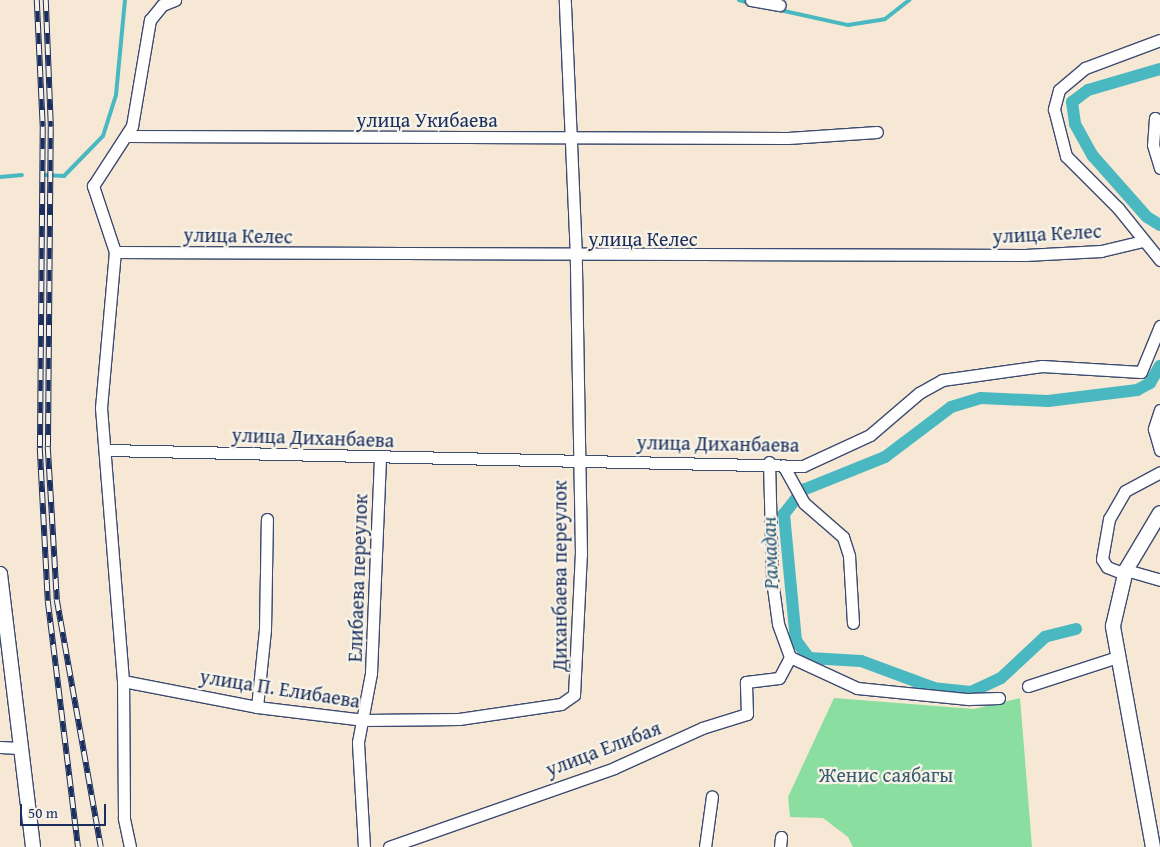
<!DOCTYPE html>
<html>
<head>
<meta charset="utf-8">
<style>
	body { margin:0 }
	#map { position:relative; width:1160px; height:847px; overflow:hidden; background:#f6e8d5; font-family:"Gentium Book Plus",serif }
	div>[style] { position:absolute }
	.green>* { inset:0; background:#89dea0 }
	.stream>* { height:4px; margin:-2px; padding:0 2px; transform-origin:2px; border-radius:2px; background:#49b8c0 }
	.canal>* { height:12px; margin:-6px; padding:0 6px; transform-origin:6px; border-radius:6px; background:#49b8c0 }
	.roads { filter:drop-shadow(1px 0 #3c4b70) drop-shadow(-1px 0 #3c4b70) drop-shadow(0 1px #3c4b70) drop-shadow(0 -1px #3c4b70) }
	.minor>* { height:11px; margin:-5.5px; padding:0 5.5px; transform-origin:5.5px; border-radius:5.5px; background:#fff }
	.major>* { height:14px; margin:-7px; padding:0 7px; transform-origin:7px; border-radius:7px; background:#fff }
	.rail>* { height:5.5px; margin-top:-2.75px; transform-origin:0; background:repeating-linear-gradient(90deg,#f7f3e8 0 11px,#1b2f5e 0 22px); box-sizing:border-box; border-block:1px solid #1b2f5e }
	span { translate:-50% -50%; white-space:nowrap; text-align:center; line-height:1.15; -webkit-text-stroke:4.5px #f7f3e8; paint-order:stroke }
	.street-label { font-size:20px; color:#1b2f5e }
	.park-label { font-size:20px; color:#365b6e }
	.water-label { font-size:21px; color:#29587b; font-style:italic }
	.scale { position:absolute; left:20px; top:804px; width:86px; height:22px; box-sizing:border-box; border:2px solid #1b2f5e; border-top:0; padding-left:6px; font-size:15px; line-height:18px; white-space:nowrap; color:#1b2f5e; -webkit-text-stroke:4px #f7f3e8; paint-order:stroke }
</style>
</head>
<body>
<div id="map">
	<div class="green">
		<div style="clip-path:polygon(834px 698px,974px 709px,1020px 698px,1032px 847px,853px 847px,848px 837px,823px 818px,790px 817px,788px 797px)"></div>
	</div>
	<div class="stream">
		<div style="left:739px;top:0;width:10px;rotate:17deg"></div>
		<div style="left:775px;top:9px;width:75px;rotate:12.4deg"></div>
		<div style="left:848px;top:25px;width:37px;rotate:-9deg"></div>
		<div style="left:885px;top:19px;width:31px;rotate:-38deg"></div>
		<div style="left:45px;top:175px;width:19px;rotate:3deg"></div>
		<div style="left:64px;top:176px;width:56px;rotate:-45.7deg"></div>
		<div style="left:103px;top:136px;width:43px;rotate:-72.4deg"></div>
		<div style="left:116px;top:95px;width:95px;rotate:-84.6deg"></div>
		<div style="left:0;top:177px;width:22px;rotate:-5deg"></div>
	</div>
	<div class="canal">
		<div style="left:1160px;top:69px;width:75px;rotate:163.7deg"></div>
		<div style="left:1088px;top:90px;width:20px;rotate:143deg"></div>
		<div style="left:1072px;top:102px;width:22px;rotate:82deg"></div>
		<div style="left:1075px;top:124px;width:37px;rotate:61deg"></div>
		<div style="left:1093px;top:156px;width:81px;rotate:48.5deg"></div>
		<div style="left:1147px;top:217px;width:15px;rotate:32deg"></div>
		<div style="left:1076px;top:629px;width:32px;rotate:166deg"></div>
		<div style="left:1045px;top:637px;width:60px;rotate:137deg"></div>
		<div style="left:1001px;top:678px;width:33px;rotate:155deg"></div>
		<div style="left:971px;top:692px;width:37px;rotate:-174deg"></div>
		<div style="left:934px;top:688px;width:78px;rotate:-159.7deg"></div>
		<div style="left:861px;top:661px;width:52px;rotate:-176.7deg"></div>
		<div style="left:809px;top:658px;width:21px;rotate:-127deg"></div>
		<div style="left:796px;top:641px;width:128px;rotate:-95.4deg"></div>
		<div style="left:784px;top:514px;width:31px;rotate:-52deg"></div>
		<div style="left:803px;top:490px;width:88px;rotate:-21.9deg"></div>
		<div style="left:885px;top:457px;width:83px;rotate:-37.1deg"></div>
		<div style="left:951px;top:407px;width:31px;rotate:-17deg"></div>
		<div style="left:981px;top:398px;width:67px;rotate:2.6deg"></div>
		<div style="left:1048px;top:401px;width:90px;rotate:-7deg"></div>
		<div style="left:1137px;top:390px;width:15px;rotate:-28deg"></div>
		<div style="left:1150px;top:383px;width:20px;rotate:-60deg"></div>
	</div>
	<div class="roads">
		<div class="minor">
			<div style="left:751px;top:0;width:29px;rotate:10deg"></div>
			<div style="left:1160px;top:40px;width:80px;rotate:159.5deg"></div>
			<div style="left:1085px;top:68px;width:34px;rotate:140deg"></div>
			<div style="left:1059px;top:90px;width:20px;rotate:105deg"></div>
			<div style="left:1054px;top:109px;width:49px;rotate:75.7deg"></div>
			<div style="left:1066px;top:156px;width:74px;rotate:45deg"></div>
			<div style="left:1118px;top:208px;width:67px;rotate:51.1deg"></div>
			<div style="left:1155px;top:118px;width:27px;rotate:94deg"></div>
			<div style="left:1153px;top:145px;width:24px;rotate:73deg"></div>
			<div style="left:128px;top:136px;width:660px;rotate:0.17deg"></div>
			<div style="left:788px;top:138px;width:89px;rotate:-3.9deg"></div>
			<div style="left:115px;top:252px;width:910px;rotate:0.19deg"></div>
			<div style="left:1025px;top:255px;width:76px;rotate:-3deg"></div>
			<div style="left:1101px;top:251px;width:43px;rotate:-13.4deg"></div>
			<div style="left:1160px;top:410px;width:20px;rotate:108deg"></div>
			<div style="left:1154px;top:429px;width:22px;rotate:74deg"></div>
			<div style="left:107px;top:450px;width:696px;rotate:1.32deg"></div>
			<div style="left:803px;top:466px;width:74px;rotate:-24.8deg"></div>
			<div style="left:870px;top:435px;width:65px;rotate:-40.6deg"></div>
			<div style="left:919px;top:393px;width:26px;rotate:-29deg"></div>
			<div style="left:942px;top:380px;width:101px;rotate:-8deg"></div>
			<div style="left:1042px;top:366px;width:99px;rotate:3.5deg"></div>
			<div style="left:1141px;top:372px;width:50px;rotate:-67.6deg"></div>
			<div style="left:769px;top:462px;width:118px;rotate:88.5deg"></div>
			<div style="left:772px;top:580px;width:44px;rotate:82.2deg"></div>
			<div style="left:778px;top:624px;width:35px;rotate:70deg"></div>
			<div style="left:790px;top:657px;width:74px;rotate:24.8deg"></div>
			<div style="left:857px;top:688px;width:112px;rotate:5.7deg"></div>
			<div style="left:968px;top:699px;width:31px;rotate:-2deg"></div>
			<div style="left:783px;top:465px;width:43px;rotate:61.1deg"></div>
			<div style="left:804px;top:503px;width:52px;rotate:41.1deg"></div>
			<div style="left:843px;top:537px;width:20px;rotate:72deg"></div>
			<div style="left:849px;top:556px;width:67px;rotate:86.6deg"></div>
			<div style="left:1126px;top:570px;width:35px;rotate:16deg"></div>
			<div style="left:1125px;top:574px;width:19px;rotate:-159deg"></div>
			<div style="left:1107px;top:567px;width:9px;rotate:-122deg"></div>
			<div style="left:1102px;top:559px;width:41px;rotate:-80.1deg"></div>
			<div style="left:1109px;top:519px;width:32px;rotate:-60deg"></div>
			<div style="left:1125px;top:491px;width:40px;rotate:-28deg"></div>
			<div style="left:123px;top:681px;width:136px;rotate:11deg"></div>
			<div style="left:257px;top:707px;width:108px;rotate:6.9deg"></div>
			<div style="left:364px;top:720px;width:95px;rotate:-0.6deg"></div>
			<div style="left:459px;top:719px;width:103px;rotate:-8.4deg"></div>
			<div style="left:561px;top:704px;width:16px;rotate:-35deg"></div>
			<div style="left:574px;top:695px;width:141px;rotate:-87.2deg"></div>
			<div style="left:581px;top:554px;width:297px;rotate:-91deg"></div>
			<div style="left:576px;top:257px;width:257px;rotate:-92.5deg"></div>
			<div style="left:1028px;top:686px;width:94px;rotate:-18deg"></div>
			<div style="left:257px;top:707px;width:78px;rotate:-84.1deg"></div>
			<div style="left:265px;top:629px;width:110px;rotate:-89deg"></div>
			<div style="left:0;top:747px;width:19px;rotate:3deg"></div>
			<div style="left:130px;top:847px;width:30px;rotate:-102deg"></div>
			<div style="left:124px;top:818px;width:137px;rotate:-90.4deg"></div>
			<div style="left:123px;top:681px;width:274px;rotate:-94.6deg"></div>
			<div style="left:101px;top:408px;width:157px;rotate:-84.9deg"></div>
			<div style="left:115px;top:252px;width:70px;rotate:-108.4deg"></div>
			<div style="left:93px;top:186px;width:72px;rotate:-57deg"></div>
			<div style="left:132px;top:126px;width:108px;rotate:-80.4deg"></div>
			<div style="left:150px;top:20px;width:19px;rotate:-51deg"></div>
			<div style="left:162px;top:5px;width:14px;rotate:-21deg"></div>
			<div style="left:364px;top:847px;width:105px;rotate:-93.3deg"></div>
			<div style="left:358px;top:742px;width:70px;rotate:-79.3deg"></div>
			<div style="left:371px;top:673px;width:214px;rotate:-87.6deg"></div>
			<div style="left:389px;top:847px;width:238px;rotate:-19.3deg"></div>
			<div style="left:614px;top:768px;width:97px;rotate:-24.4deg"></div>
			<div style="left:702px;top:728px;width:47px;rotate:-17.3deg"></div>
			<div style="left:747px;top:714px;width:32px;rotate:-92deg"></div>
			<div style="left:746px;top:682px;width:33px;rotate:-7deg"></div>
			<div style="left:779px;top:678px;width:24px;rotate:-62deg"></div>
			<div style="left:705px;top:847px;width:51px;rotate:-82.2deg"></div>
			<div style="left:780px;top:847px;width:10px;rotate:-84deg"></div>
		</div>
		<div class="major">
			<div style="left:0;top:574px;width:275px;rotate:83.1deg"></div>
			<div style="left:1153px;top:847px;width:225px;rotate:-100.3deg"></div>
			<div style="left:1113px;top:626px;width:57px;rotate:-76.9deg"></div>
			<div style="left:1126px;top:570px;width:66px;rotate:-59.2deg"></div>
		</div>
	</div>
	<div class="rail">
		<div style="left:37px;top:0;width:127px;rotate:87.3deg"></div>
		<div style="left:43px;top:127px;width:321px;rotate:90.5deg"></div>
		<div style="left:40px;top:448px;width:153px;rotate:87deg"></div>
		<div style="left:48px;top:601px;width:248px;rotate:83deg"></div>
		<div style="left:46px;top:0;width:127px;rotate:87.7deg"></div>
		<div style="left:51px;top:127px;width:320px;rotate:90.5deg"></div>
		<div style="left:48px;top:447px;width:153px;rotate:86.6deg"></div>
		<div style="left:57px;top:600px;width:251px;rotate:79.9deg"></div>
	</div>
	<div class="street-label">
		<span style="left:427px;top:119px">улица Укибаева</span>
		<span style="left:1047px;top:233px;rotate:-3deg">улица Келес</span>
		<span style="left:238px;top:235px;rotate:1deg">улица Келес</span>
		<span style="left:643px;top:238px">улица Келес</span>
		<span style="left:313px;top:437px;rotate:2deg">улица Диханбаева</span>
		<span style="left:718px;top:443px;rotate:1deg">улица Диханбаева</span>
		<span style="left:559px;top:576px;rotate:-90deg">Диханбаева переулок</span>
		<span style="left:357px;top:578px;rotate:-88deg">Елибаева переулок</span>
		<span style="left:280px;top:688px;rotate:9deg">улица П. Елибаева</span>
		<span style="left:603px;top:748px;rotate:-21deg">улица Елибая</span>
	</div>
	<div class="park-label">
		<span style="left:886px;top:774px">Женис саябагы</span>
	</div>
	<div class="water-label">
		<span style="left:770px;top:553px;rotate:-92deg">Рамадан</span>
	</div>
	<div class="scale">50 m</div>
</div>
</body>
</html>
